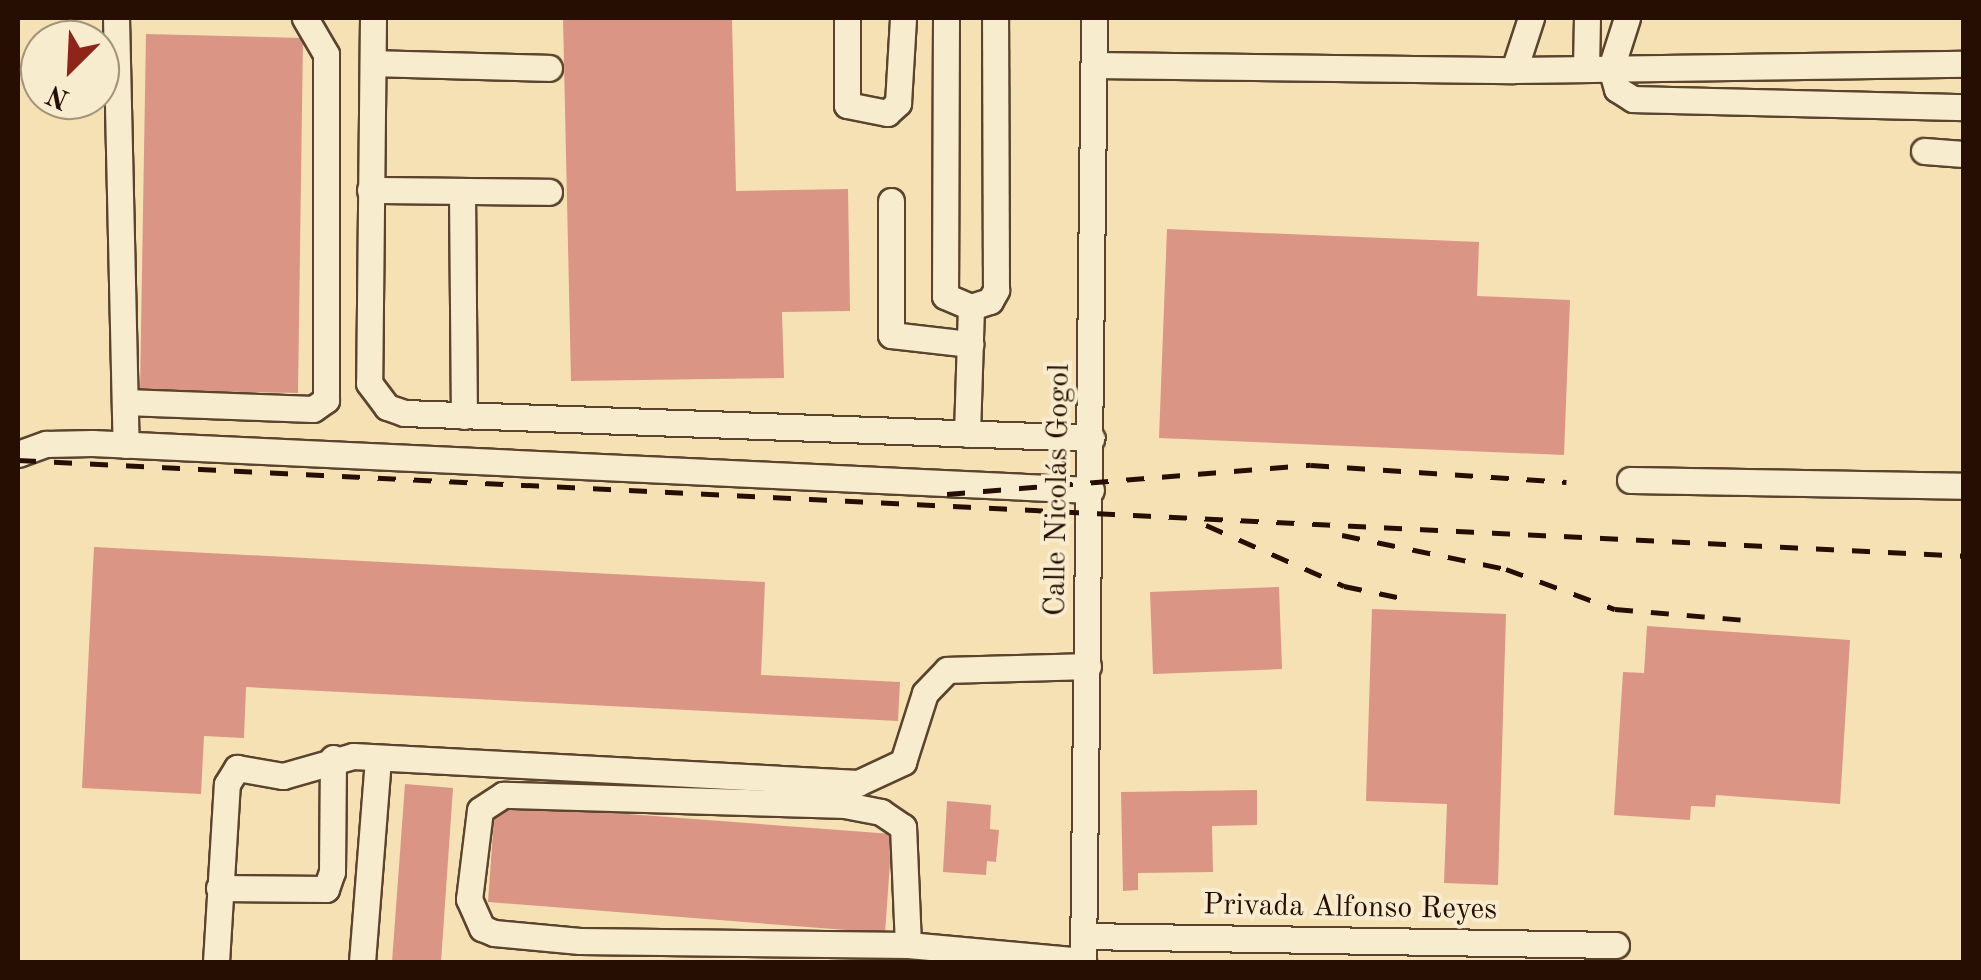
<!DOCTYPE html>
<html>
<head>
<meta charset="utf-8">
<style>
	body { margin:0 }
	#map { position:relative; width:1981px; height:980px; overflow:hidden; background:#f5e1b4; font-family:"Old Standard TT",serif }
	div>[style] { position:absolute }
	.building>* { inset:0; background:#db9585 }
	.roads { filter:drop-shadow(2px 0 #5a442e) drop-shadow(-2px 0 #5a442e) drop-shadow(0 2px #5a442e) drop-shadow(0 -2px #5a442e) }
	.minor>* { height:25px; margin:-12.5px; padding:0 12.5px; transform-origin:12.5px; border-radius:12.5px; background:#f8ecce }
	.rail>* { height:5px; margin-top:-2.5px; transform-origin:0; background:repeating-linear-gradient(90deg,#260f02 0 18px,transparent 0 36px) }
	span { translate:-50% -50%; white-space:nowrap; text-align:center; line-height:1.15; -webkit-text-stroke:8px #f8ecce; paint-order:stroke }
	.street-label { font-size:30px; color:#260f02 }
	.frame { position:absolute; inset:0; border:20px solid #260f02; pointer-events:none }
	.north { position:absolute; left:20px; top:20px; width:100px; height:100px; box-sizing:border-box; background:#f8ecce; border:2px solid #a4947c; border-radius:50%; rotate:204deg; font-size:28px; font-weight:700; line-height:40px; text-align:center; color:#260f02 }
	.north::after { content:''; display:block; margin:auto; width:35px; height:45px; background:#8f2418; clip-path:polygon(50% 0,100% 100%,50% 72%,0 100%) }
</style>
</head>
<body>
<div id="map">
	<div class="building">
		<div style="clip-path:polygon(563px 18px,732px 18px,736px 191px,848px 189px,850px 311px,782px 312px,784px 378px,571px 381px)"></div>
		<div style="clip-path:polygon(146px 34px,303px 38px,298px 393px,140px 390px)"></div>
		<div style="clip-path:polygon(1167px 229px,1479px 242px,1477px 296px,1570px 300px,1564px 455px,1159px 438px)"></div>
		<div style="clip-path:polygon(94px 547px,765px 582px,761px 675px,900px 682px,898px 721px,246px 687px,244px 738px,204px 736px,201px 794px,82px 788px)"></div>
		<div style="clip-path:polygon(1279px 587px,1282px 669px,1153px 674px,1150px 592px)"></div>
		<div style="clip-path:polygon(1372px 609px,1506px 614px,1498px 885px,1444px 883px,1447px 804px,1366px 801px)"></div>
		<div style="clip-path:polygon(1647px 626px,1850px 640px,1840px 804px,1716px 795px,1715px 807px,1691px 806px,1690px 820px,1614px 815px,1623px 672px,1644px 673px)"></div>
		<div style="clip-path:polygon(405px 784px,453px 788px,441px 962px,392px 962px)"></div>
		<div style="clip-path:polygon(1257px 790px,1257px 825px,1212px 826px,1213px 872px,1138px 873px,1138px 890px,1123px 891px,1121px 792px)"></div>
		<div style="clip-path:polygon(947px 801px,991px 805px,990px 829px,999px 830px,996px 862px,987px 861px,986px 875px,943px 872px)"></div>
		<div style="clip-path:polygon(495px 804px,892px 834px,885px 933px,488px 902px)"></div>
	</div>
	<div class="roads">
		<div class="minor">
			<div style="left:116px;top:18px;width:427px;rotate:88.7deg"></div>
			<div style="left:373px;top:18px;width:365px;rotate:90.6deg"></div>
			<div style="left:369px;top:383px;width:30px;rotate:53deg"></div>
			<div style="left:387px;top:407px;width:18px;rotate:19deg"></div>
			<div style="left:404px;top:413px;width:688px;rotate:2.08deg"></div>
			<div style="left:847px;top:18px;width:87px;rotate:90deg"></div>
			<div style="left:847px;top:105px;width:41px;rotate:11.3deg"></div>
			<div style="left:887px;top:113px;width:15px;rotate:-42deg"></div>
			<div style="left:898px;top:103px;width:85px;rotate:-86.6deg"></div>
			<div style="left:946px;top:18px;width:278px;rotate:90.2deg"></div>
			<div style="left:945px;top:296px;width:28px;rotate:23deg"></div>
			<div style="left:1627px;top:18px;width:52px;rotate:107.7deg"></div>
			<div style="left:1611px;top:68px;width:22px;rotate:74deg"></div>
			<div style="left:1617px;top:89px;width:19px;rotate:32deg"></div>
			<div style="left:1633px;top:99px;width:331px;rotate:1.4deg"></div>
			<div style="left:373px;top:63px;width:176px;rotate:1.6deg"></div>
			<div style="left:1094px;top:65px;width:420px;rotate:0.7deg"></div>
			<div style="left:1514px;top:70px;width:450px;rotate:-0.8deg"></div>
			<div style="left:1586px;top:69px;width:51px;rotate:-88.9deg"></div>
			<div style="left:1514px;top:70px;width:55px;rotate:-71.9deg"></div>
			<div style="left:1924px;top:151px;width:40px;rotate:4.3deg"></div>
			<div style="left:370px;top:190px;width:179px;rotate:0.6deg"></div>
			<div style="left:462px;top:191px;width:225px;rotate:89.5deg"></div>
			<div style="left:891px;top:201px;width:134px;rotate:90deg"></div>
			<div style="left:891px;top:335px;width:80px;rotate:6.5deg"></div>
			<div style="left:125px;top:402px;width:188px;rotate:2.1deg"></div>
			<div style="left:313px;top:409px;width:16px;rotate:-35deg"></div>
			<div style="left:326px;top:400px;width:346px;rotate:-90deg"></div>
			<div style="left:326px;top:54px;width:42px;rotate:-120.3deg"></div>
			<div style="left:967px;top:434px;width:127px;rotate:-88.2deg"></div>
			<div style="left:971px;top:307px;width:20px;rotate:-18deg"></div>
			<div style="left:990px;top:301px;width:13px;rotate:-61deg"></div>
			<div style="left:996px;top:290px;width:272px;rotate:-90.2deg"></div>
			<div style="left:18px;top:454px;width:30px;rotate:-20deg"></div>
			<div style="left:46px;top:444px;width:46px;rotate:-1.2deg"></div>
			<div style="left:92px;top:443px;width:1000px;rotate:2.69deg"></div>
			<div style="left:1630px;top:480px;width:334px;rotate:1deg"></div>
			<div style="left:219px;top:888px;width:107px;rotate:0.5deg"></div>
			<div style="left:326px;top:889px;width:18px;rotate:-71deg"></div>
			<div style="left:332px;top:872px;width:114px;rotate:-89.5deg"></div>
			<div style="left:1083px;top:936px;width:533px;rotate:0.97deg"></div>
			<div style="left:908px;top:945px;width:118px;rotate:-92.4deg"></div>
			<div style="left:903px;top:827px;width:27px;rotate:-146deg"></div>
			<div style="left:881px;top:812px;width:36px;rotate:-169deg"></div>
			<div style="left:846px;top:805px;width:343px;rotate:-178.3deg"></div>
			<div style="left:503px;top:795px;width:27px;rotate:147deg"></div>
			<div style="left:480px;top:810px;width:90px;rotate:97deg"></div>
			<div style="left:469px;top:899px;width:32px;rotate:66deg"></div>
			<div style="left:482px;top:928px;width:13px;rotate:23deg"></div>
			<div style="left:494px;top:933px;width:86px;rotate:5.3deg"></div>
			<div style="left:580px;top:941px;width:328px;rotate:0.7deg"></div>
			<div style="left:908px;top:945px;width:176px;rotate:5.2deg"></div>
			<div style="left:216px;top:962px;width:178px;rotate:-86.5deg"></div>
			<div style="left:227px;top:784px;width:19px;rotate:-58deg"></div>
			<div style="left:237px;top:768px;width:47px;rotate:9.9deg"></div>
			<div style="left:283px;top:776px;width:73px;rotate:-15.9deg"></div>
			<div style="left:353px;top:756px;width:506px;rotate:3.06deg"></div>
			<div style="left:858px;top:783px;width:50px;rotate:-25deg"></div>
			<div style="left:903px;top:762px;width:72px;rotate:-72.3deg"></div>
			<div style="left:925px;top:693px;width:32px;rotate:-46deg"></div>
			<div style="left:947px;top:670px;width:141px;rotate:-1.6deg"></div>
			<div style="left:362px;top:962px;width:204px;rotate:-85.5deg"></div>
			<div style="left:1083px;top:962px;width:944px;rotate:-89.33deg"></div>
		</div>
	</div>
	<div class="rail">
		<div style="left:18px;top:460px;width:1948px;rotate:2.82deg"></div>
		<div style="left:947px;top:494px;width:365px;rotate:-4.6deg"></div>
		<div style="left:1311px;top:465px;width:256px;rotate:3.8deg"></div>
		<div style="left:1206px;top:525px;width:151px;rotate:23.8deg"></div>
		<div style="left:1344px;top:586px;width:59px;rotate:11.7deg"></div>
		<div style="left:1342px;top:535px;width:167px;rotate:11.7deg"></div>
		<div style="left:1506px;top:569px;width:116px;rotate:20.2deg"></div>
		<div style="left:1615px;top:609px;width:130px;rotate:4.8deg"></div>
	</div>
	<div class="street-label">
		<span style="left:1058px;top:490px;rotate:-89deg">Calle Nicolás Gogol</span>
		<span style="left:1350px;top:908px;rotate:1deg">Privada Alfonso Reyes</span>
	</div>
	<div class="frame"></div>
	<div class="north">N</div>
</div>
</body>
</html>
